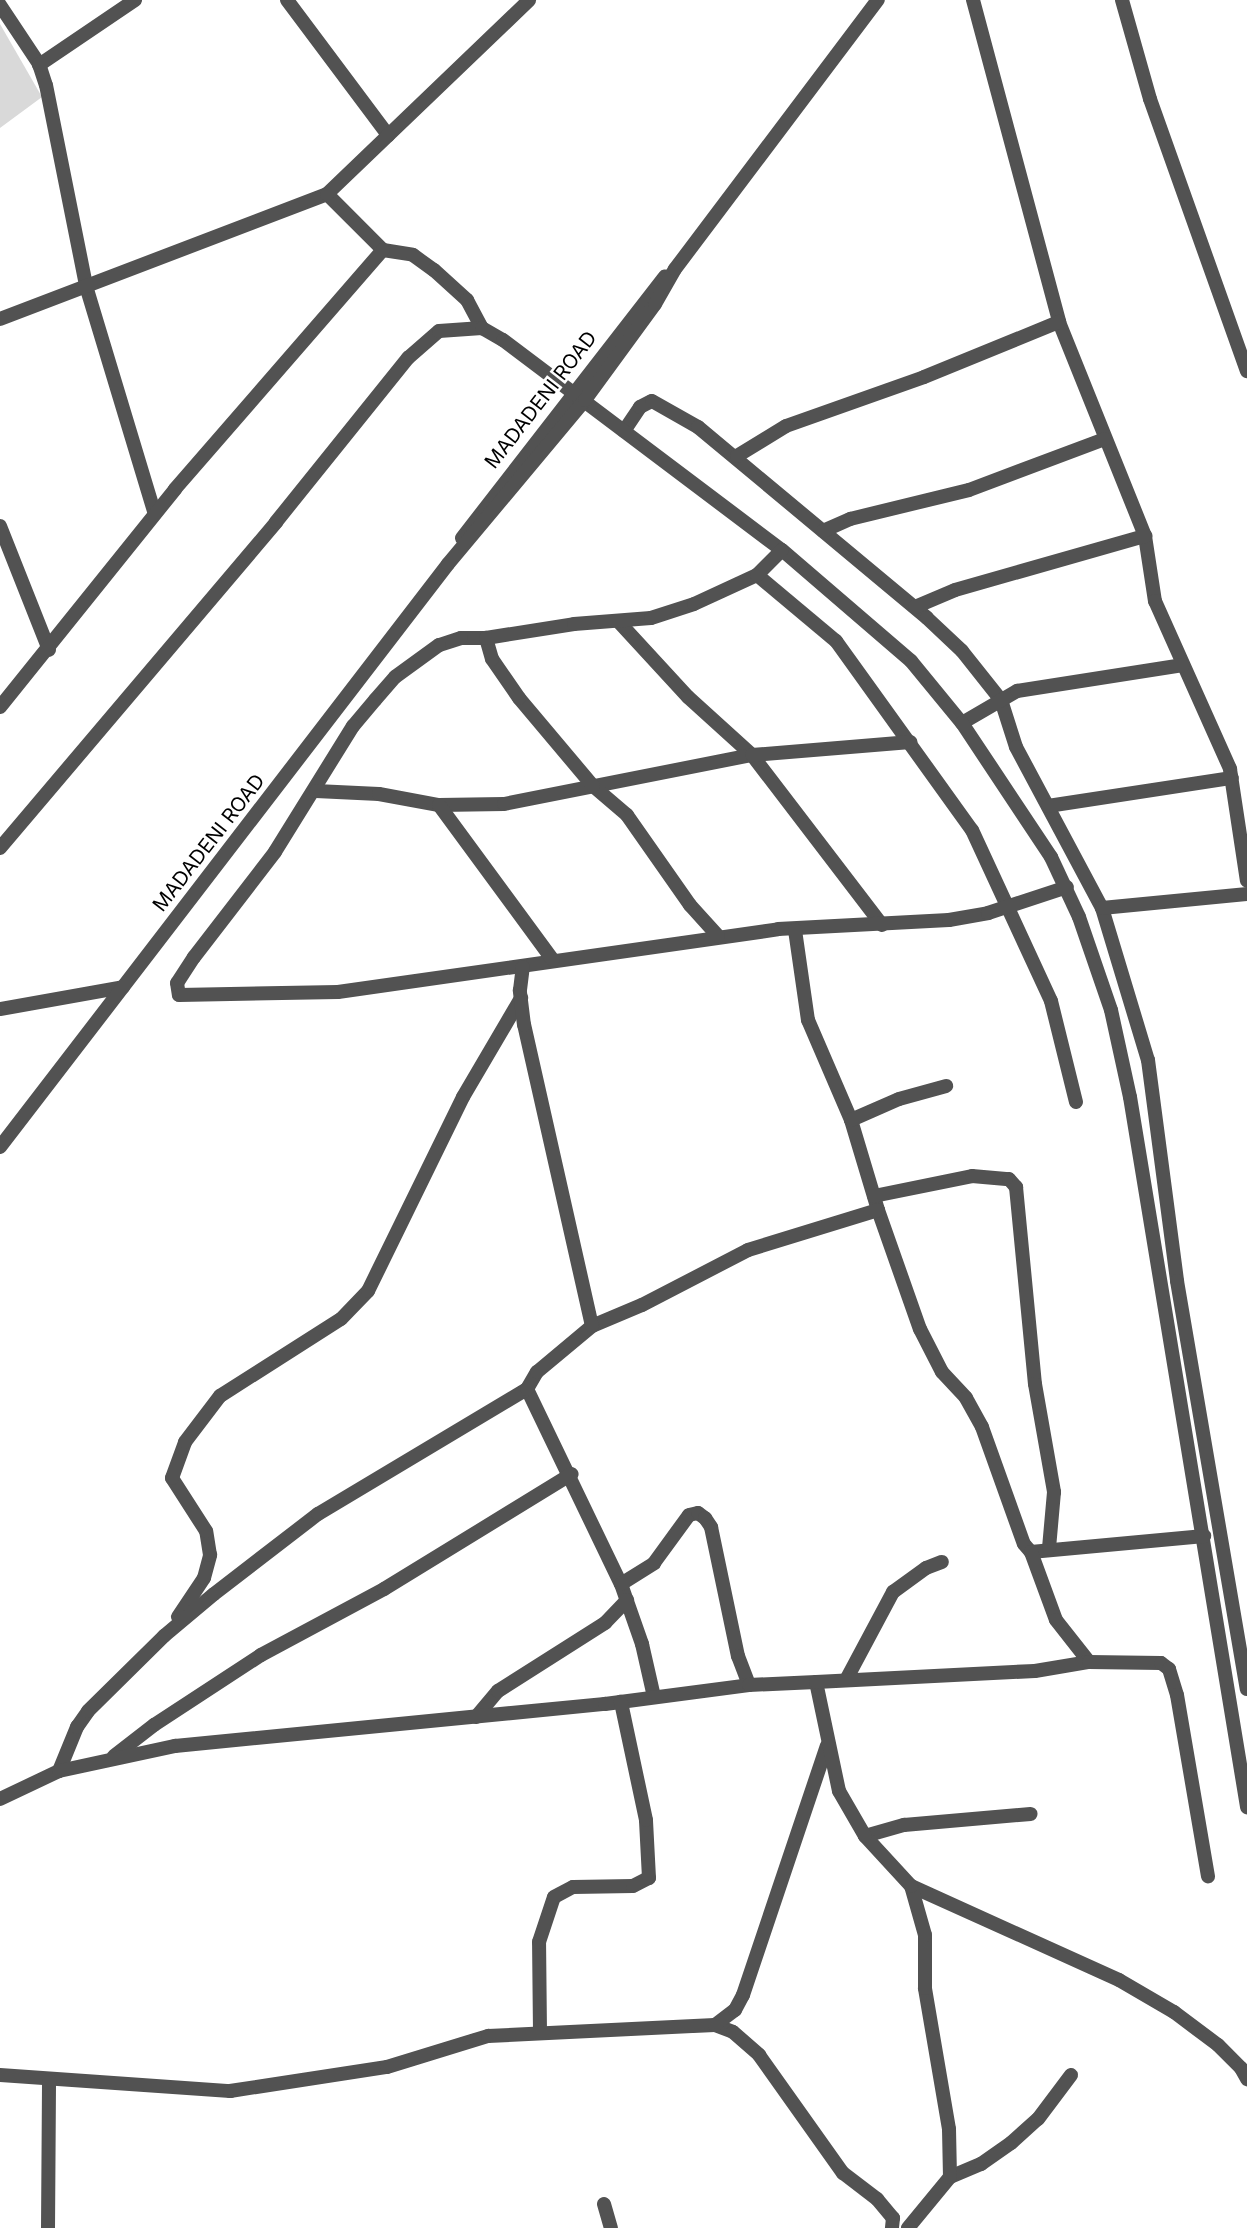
<!DOCTYPE html>
<html>
<head>
<meta charset="utf-8">
<style>
	body { margin:0 }
	#map { position:relative; width:1247px; height:2228px; overflow:hidden; background:#fff; font-family:Inter,sans-serif }
	div>[style] { position:absolute }
	.green>* { inset:0; background:#d9d9d9 }
	.minor>* { height:14px; margin:-7px; padding:0 7px; transform-origin:7px; border-radius:7px; background:#525252 }
	span { translate:-50% -50%; white-space:nowrap; text-align:center; line-height:1.15; -webkit-text-stroke:5px #fff; paint-order:stroke }
	.street-label { font-size:20px; color:#000 }
</style>
</head>
<body>
<div id="map">
	<div class="green">
		<div style="clip-path:polygon(0 24px,42px 97px,0 128px)"></div>
	</div>
	<div class="minor">
		<div style="left:287px;top:0;width:169px;rotate:53.2deg"></div>
		<div style="left:973px;top:0;width:333px;rotate:75deg"></div>
		<div style="left:1059px;top:322px;width:231px;rotate:68.1deg"></div>
		<div style="left:1145px;top:536px;width:66px;rotate:81.3deg"></div>
		<div style="left:1155px;top:601px;width:184px;rotate:65.9deg"></div>
		<div style="left:1230px;top:769px;width:113px;rotate:81.4deg"></div>
		<div style="left:1122px;top:0;width:103px;rotate:74.2deg"></div>
		<div style="left:1150px;top:99px;width:289px;rotate:70.4deg"></div>
		<div style="left:0;top:5px;width:71px;rotate:56.5deg"></div>
		<div style="left:39px;top:64px;width:22px;rotate:72deg"></div>
		<div style="left:46px;top:85px;width:205px;rotate:78.7deg"></div>
		<div style="left:86px;top:286px;width:238px;rotate:73.2deg"></div>
		<div style="left:39px;top:65px;width:116px;rotate:-34.1deg"></div>
		<div style="left:327px;top:194px;width:79px;rotate:45deg"></div>
		<div style="left:383px;top:250px;width:30px;rotate:9deg"></div>
		<div style="left:413px;top:255px;width:26px;rotate:36deg"></div>
		<div style="left:434px;top:270px;width:45px;rotate:42.3deg"></div>
		<div style="left:467px;top:300px;width:32px;rotate:62deg"></div>
		<div style="left:0;top:319px;width:350px;rotate:-20.9deg"></div>
		<div style="left:327px;top:194px;width:280px;rotate:-43.8deg"></div>
		<div style="left:624px;top:431px;width:29px;rotate:-56deg"></div>
		<div style="left:640px;top:407px;width:13px;rotate:-27deg"></div>
		<div style="left:652px;top:401px;width:53px;rotate:29.5deg"></div>
		<div style="left:698px;top:427px;width:298px;rotate:39.8deg"></div>
		<div style="left:927px;top:618px;width:48px;rotate:43.3deg"></div>
		<div style="left:962px;top:651px;width:63px;rotate:51.5deg"></div>
		<div style="left:1001px;top:700px;width:49px;rotate:72.3deg"></div>
		<div style="left:1016px;top:747px;width:183px;rotate:61.9deg"></div>
		<div style="left:1102px;top:908px;width:159px;rotate:73.2deg"></div>
		<div style="left:1148px;top:1060px;width:223px;rotate:82.5deg"></div>
		<div style="left:1177px;top:1281px;width:414px;rotate:80.3deg"></div>
		<div style="left:737px;top:456px;width:57px;rotate:-31.5deg"></div>
		<div style="left:786px;top:426px;width:146px;rotate:-19.5deg"></div>
		<div style="left:924px;top:377px;width:146px;rotate:-22.2deg"></div>
		<div style="left:0;top:526px;width:133px;rotate:68.4deg"></div>
		<div style="left:823px;top:531px;width:30px;rotate:-24deg"></div>
		<div style="left:850px;top:519px;width:122px;rotate:-13.7deg"></div>
		<div style="left:969px;top:490px;width:145px;rotate:-20.6deg"></div>
		<div style="left:462px;top:538px;width:331px;rotate:-52.2deg"></div>
		<div style="left:757px;top:575px;width:103px;rotate:39.9deg"></div>
		<div style="left:836px;top:641px;width:233px;rotate:54.3deg"></div>
		<div style="left:972px;top:830px;width:188px;rotate:65.2deg"></div>
		<div style="left:1051px;top:1001px;width:104px;rotate:76.1deg"></div>
		<div style="left:915px;top:607px;width:43px;rotate:-23deg"></div>
		<div style="left:955px;top:590px;width:198px;rotate:-15.9deg"></div>
		<div style="left:618px;top:621px;width:103px;rotate:47.4deg"></div>
		<div style="left:688px;top:697px;width:86px;rotate:42.2deg"></div>
		<div style="left:752px;top:755px;width:214px;rotate:52.6deg"></div>
		<div style="left:486px;top:638px;width:25px;rotate:180deg"></div>
		<div style="left:461px;top:638px;width:23px;rotate:162deg"></div>
		<div style="left:439px;top:645px;width:54px;rotate:144deg"></div>
		<div style="left:395px;top:677px;width:30px;rotate:131deg"></div>
		<div style="left:375px;top:700px;width:34px;rotate:130deg"></div>
		<div style="left:353px;top:726px;width:148px;rotate:121.8deg"></div>
		<div style="left:275px;top:852px;width:133px;rotate:127.6deg"></div>
		<div style="left:194px;top:957px;width:31px;rotate:123deg"></div>
		<div style="left:177px;top:983px;width:12px;rotate:81deg"></div>
		<div style="left:179px;top:995px;width:159px;rotate:-1.1deg"></div>
		<div style="left:338px;top:992px;width:444px;rotate:-8.1deg"></div>
		<div style="left:778px;top:929px;width:171px;rotate:-3deg"></div>
		<div style="left:949px;top:920px;width:40px;rotate:-10deg"></div>
		<div style="left:988px;top:913px;width:83px;rotate:-18.2deg"></div>
		<div style="left:0;top:707px;width:280px;rotate:-51.2deg"></div>
		<div style="left:175px;top:489px;width:317px;rotate:-49deg"></div>
		<div style="left:962px;top:723px;width:64px;rotate:-30.2deg"></div>
		<div style="left:1017px;top:691px;width:168px;rotate:-8.9deg"></div>
		<div style="left:316px;top:791px;width:63px;rotate:2.7deg"></div>
		<div style="left:379px;top:794px;width:61px;rotate:10.4deg"></div>
		<div style="left:439px;top:805px;width:65px;rotate:-0.9deg"></div>
		<div style="left:504px;top:804px;width:253px;rotate:-11.2deg"></div>
		<div style="left:752px;top:755px;width:159px;rotate:-4.7deg"></div>
		<div style="left:439px;top:805px;width:192px;rotate:53.7deg"></div>
		<div style="left:1048px;top:806px;width:186px;rotate:-8.7deg"></div>
		<div style="left:0;top:848px;width:427px;rotate:-49.7deg"></div>
		<div style="left:276px;top:522px;width:211px;rotate:-51.2deg"></div>
		<div style="left:408px;top:358px;width:41px;rotate:-41.1deg"></div>
		<div style="left:439px;top:331px;width:43px;rotate:-4deg"></div>
		<div style="left:482px;top:328px;width:24px;rotate:30deg"></div>
		<div style="left:503px;top:340px;width:349px;rotate:37deg"></div>
		<div style="left:782px;top:550px;width:170px;rotate:40.7deg"></div>
		<div style="left:911px;top:661px;width:80px;rotate:50.6deg"></div>
		<div style="left:962px;top:723px;width:161px;rotate:56.4deg"></div>
		<div style="left:1051px;top:857px;width:66px;rotate:65deg"></div>
		<div style="left:1079px;top:917px;width:98px;rotate:71deg"></div>
		<div style="left:1111px;top:1010px;width:89px;rotate:77.7deg"></div>
		<div style="left:1130px;top:1097px;width:720px;rotate:80.64deg"></div>
		<div style="left:1102px;top:908px;width:146px;rotate:-5.5deg"></div>
		<div style="left:795px;top:930px;width:91px;rotate:81.8deg"></div>
		<div style="left:808px;top:1020px;width:109px;rotate:66.7deg"></div>
		<div style="left:851px;top:1120px;width:94px;rotate:73.3deg"></div>
		<div style="left:878px;top:1210px;width:126px;rotate:70.6deg"></div>
		<div style="left:920px;top:1329px;width:48px;rotate:62.9deg"></div>
		<div style="left:942px;top:1372px;width:35px;rotate:47deg"></div>
		<div style="left:966px;top:1398px;width:33px;rotate:61deg"></div>
		<div style="left:982px;top:1427px;width:124px;rotate:70.3deg"></div>
		<div style="left:1024px;top:1544px;width:11px;rotate:49deg"></div>
		<div style="left:1031px;top:1552px;width:174px;rotate:-5.3deg"></div>
		<div style="left:718px;top:936px;width:42px;rotate:-132.1deg"></div>
		<div style="left:690px;top:905px;width:110px;rotate:-125deg"></div>
		<div style="left:627px;top:815px;width:45px;rotate:-139.5deg"></div>
		<div style="left:593px;top:786px;width:115px;rotate:-130.1deg"></div>
		<div style="left:519px;top:698px;width:47px;rotate:-124.7deg"></div>
		<div style="left:492px;top:659px;width:22px;rotate:-106deg"></div>
		<div style="left:486px;top:638px;width:89px;rotate:-9deg"></div>
		<div style="left:574px;top:624px;width:77px;rotate:-4.5deg"></div>
		<div style="left:651px;top:618px;width:45px;rotate:-18deg"></div>
		<div style="left:694px;top:604px;width:69px;rotate:-24.7deg"></div>
		<div style="left:757px;top:575px;width:35px;rotate:-45deg"></div>
		<div style="left:0;top:1009px;width:125px;rotate:-10.1deg"></div>
		<div style="left:851px;top:1120px;width:52px;rotate:-23.6deg"></div>
		<div style="left:899px;top:1099px;width:49px;rotate:-15.5deg"></div>
		<div style="left:0;top:1147px;width:735px;rotate:-52.46deg"></div>
		<div style="left:448px;top:564px;width:214px;rotate:-50.1deg"></div>
		<div style="left:585px;top:400px;width:119px;rotate:-53.9deg"></div>
		<div style="left:655px;top:304px;width:40px;rotate:-60.3deg"></div>
		<div style="left:675px;top:269px;width:337px;rotate:-53deg"></div>
		<div style="left:874px;top:1196px;width:100px;rotate:-11.5deg"></div>
		<div style="left:972px;top:1176px;width:37px;rotate:5deg"></div>
		<div style="left:1009px;top:1179px;width:11px;rotate:49deg"></div>
		<div style="left:1016px;top:1187px;width:198px;rotate:84.5deg"></div>
		<div style="left:1035px;top:1384px;width:110px;rotate:80deg"></div>
		<div style="left:1054px;top:1492px;width:56px;rotate:95.1deg"></div>
		<div style="left:592px;top:1326px;width:54px;rotate:-22.8deg"></div>
		<div style="left:642px;top:1305px;width:119px;rotate:-27.4deg"></div>
		<div style="left:748px;top:1250px;width:136px;rotate:-17.1deg"></div>
		<div style="left:527px;top:1389px;width:216px;rotate:64.3deg"></div>
		<div style="left:621px;top:1584px;width:64px;rotate:70.7deg"></div>
		<div style="left:642px;top:1644px;width:54px;rotate:77.2deg"></div>
		<div style="left:1031px;top:1552px;width:72px;rotate:69.8deg"></div>
		<div style="left:1056px;top:1620px;width:53px;rotate:51.8deg"></div>
		<div style="left:621px;top:1584px;width:39px;rotate:-32deg"></div>
		<div style="left:654px;top:1563px;width:59px;rotate:-53.9deg"></div>
		<div style="left:689px;top:1515px;width:9px;rotate:-13deg"></div>
		<div style="left:698px;top:1513px;width:9px;rotate:36deg"></div>
		<div style="left:705px;top:1518px;width:11px;rotate:56deg"></div>
		<div style="left:711px;top:1527px;width:132px;rotate:78.2deg"></div>
		<div style="left:738px;top:1656px;width:31px;rotate:69deg"></div>
		<div style="left:178px;top:1617px;width:47px;rotate:-56.3deg"></div>
		<div style="left:204px;top:1578px;width:24px;rotate:-75deg"></div>
		<div style="left:210px;top:1555px;width:24px;rotate:-99deg"></div>
		<div style="left:206px;top:1531px;width:63px;rotate:-122.7deg"></div>
		<div style="left:172px;top:1478px;width:38px;rotate:-70deg"></div>
		<div style="left:185px;top:1442px;width:58px;rotate:-52.7deg"></div>
		<div style="left:220px;top:1396px;width:143px;rotate:-32.5deg"></div>
		<div style="left:341px;top:1319px;width:39px;rotate:-46deg"></div>
		<div style="left:368px;top:1291px;width:216px;rotate:-63.9deg"></div>
		<div style="left:463px;top:1097px;width:115px;rotate:-59.6deg"></div>
		<div style="left:846px;top:1680px;width:100px;rotate:-61.9deg"></div>
		<div style="left:893px;top:1592px;width:41px;rotate:-36deg"></div>
		<div style="left:926px;top:1568px;width:17px;rotate:-21deg"></div>
		<div style="left:476px;top:1717px;width:34px;rotate:-50deg"></div>
		<div style="left:498px;top:1691px;width:127px;rotate:-32.4deg"></div>
		<div style="left:605px;top:1623px;width:32px;rotate:-46deg"></div>
		<div style="left:114px;top:1756px;width:51px;rotate:-37.8deg"></div>
		<div style="left:154px;top:1725px;width:128px;rotate:-33.2deg"></div>
		<div style="left:261px;top:1655px;width:140px;rotate:-28.2deg"></div>
		<div style="left:384px;top:1589px;width:220px;rotate:-31.5deg"></div>
		<div style="left:59px;top:1771px;width:48px;rotate:-67.8deg"></div>
		<div style="left:77px;top:1727px;width:19px;rotate:-55deg"></div>
		<div style="left:88px;top:1711px;width:107px;rotate:-44.6deg"></div>
		<div style="left:164px;top:1636px;width:65px;rotate:-40deg"></div>
		<div style="left:214px;top:1594px;width:131px;rotate:-37.6deg"></div>
		<div style="left:318px;top:1514px;width:244px;rotate:-30.9deg"></div>
		<div style="left:527px;top:1389px;width:20px;rotate:-60deg"></div>
		<div style="left:537px;top:1372px;width:72px;rotate:-39.9deg"></div>
		<div style="left:592px;top:1326px;width:309px;rotate:-102.7deg"></div>
		<div style="left:524px;top:1025px;width:35px;rotate:-97deg"></div>
		<div style="left:520px;top:990px;width:23px;rotate:-83deg"></div>
		<div style="left:0;top:1799px;width:65px;rotate:-25.4deg"></div>
		<div style="left:59px;top:1771px;width:119px;rotate:-12.2deg"></div>
		<div style="left:175px;top:1746px;width:432px;rotate:-5.6deg"></div>
		<div style="left:605px;top:1704px;width:145px;rotate:-7.5deg"></div>
		<div style="left:749px;top:1685px;width:67px;rotate:-2.6deg"></div>
		<div style="left:865px;top:1836px;width:41px;rotate:-15.8deg"></div>
		<div style="left:904px;top:1825px;width:127px;rotate:-5deg"></div>
		<div style="left:911px;top:1886px;width:228px;rotate:24.3deg"></div>
		<div style="left:1119px;top:1980px;width:64px;rotate:30.2deg"></div>
		<div style="left:1174px;top:2012px;width:55px;rotate:36.9deg"></div>
		<div style="left:1218px;top:2045px;width:33px;rotate:45deg"></div>
		<div style="left:1241px;top:2068px;width:13px;rotate:61deg"></div>
		<div style="left:715px;top:2025px;width:19px;rotate:21deg"></div>
		<div style="left:733px;top:2032px;width:35px;rotate:41deg"></div>
		<div style="left:759px;top:2055px;width:145px;rotate:54.6deg"></div>
		<div style="left:843px;top:2173px;width:43px;rotate:37.4deg"></div>
		<div style="left:877px;top:2199px;width:25px;rotate:50deg"></div>
		<div style="left:893px;top:2218px;width:10px;rotate:96deg"></div>
		<div style="left:540px;top:2033px;width:91px;rotate:-90.6deg"></div>
		<div style="left:539px;top:1942px;width:47px;rotate:-71.6deg"></div>
		<div style="left:554px;top:1897px;width:21px;rotate:-28deg"></div>
		<div style="left:573px;top:1887px;width:60px;rotate:-1deg"></div>
		<div style="left:633px;top:1886px;width:18px;rotate:-27deg"></div>
		<div style="left:649px;top:1878px;width:58px;rotate:-93deg"></div>
		<div style="left:646px;top:1820px;width:121px;rotate:-102deg"></div>
		<div style="left:0;top:2075px;width:231px;rotate:4deg"></div>
		<div style="left:230px;top:2091px;width:159px;rotate:-8.7deg"></div>
		<div style="left:387px;top:2067px;width:106px;rotate:-17.1deg"></div>
		<div style="left:488px;top:2036px;width:227px;rotate:-2.8deg"></div>
		<div style="left:715px;top:2025px;width:25px;rotate:-37deg"></div>
		<div style="left:735px;top:2010px;width:17px;rotate:-62deg"></div>
		<div style="left:743px;top:1995px;width:263px;rotate:-71.4deg"></div>
		<div style="left:950px;top:2177px;width:34px;rotate:-23deg"></div>
		<div style="left:981px;top:2164px;width:37px;rotate:-35deg"></div>
		<div style="left:1011px;top:2143px;width:36px;rotate:-42deg"></div>
		<div style="left:1038px;top:2119px;width:55px;rotate:-53.1deg"></div>
		<div style="left:604px;top:2204px;width:25px;rotate:74deg"></div>
		<div style="left:48px;top:2228px;width:148px;rotate:-89.6deg"></div>
		<div style="left:908px;top:2228px;width:66px;rotate:-50.5deg"></div>
		<div style="left:950px;top:2177px;width:48px;rotate:-91.2deg"></div>
		<div style="left:949px;top:2129px;width:143px;rotate:-99.7deg"></div>
		<div style="left:925px;top:1988px;width:53px;rotate:-90deg"></div>
		<div style="left:925px;top:1935px;width:51px;rotate:-105.9deg"></div>
		<div style="left:911px;top:1886px;width:68px;rotate:-132.6deg"></div>
		<div style="left:865px;top:1836px;width:52px;rotate:-120deg"></div>
		<div style="left:839px;top:1791px;width:111px;rotate:-101.9deg"></div>
		<div style="left:816px;top:1682px;width:219px;rotate:-2.9deg"></div>
		<div style="left:1035px;top:1671px;width:55px;rotate:-9.5deg"></div>
		<div style="left:1089px;top:1662px;width:72px;rotate:0.8deg"></div>
		<div style="left:1161px;top:1663px;width:10px;rotate:37deg"></div>
		<div style="left:1169px;top:1669px;width:27px;rotate:73deg"></div>
		<div style="left:1177px;top:1695px;width:184px;rotate:80.3deg"></div>
	</div>
	<div class="street-label">
		<span style="left:541px;top:400px;rotate:-52deg">MADADENI ROAD</span>
		<span style="left:209px;top:843px;rotate:-52deg">MADADENI ROAD</span>
	</div>
</div>
</body>
</html>
